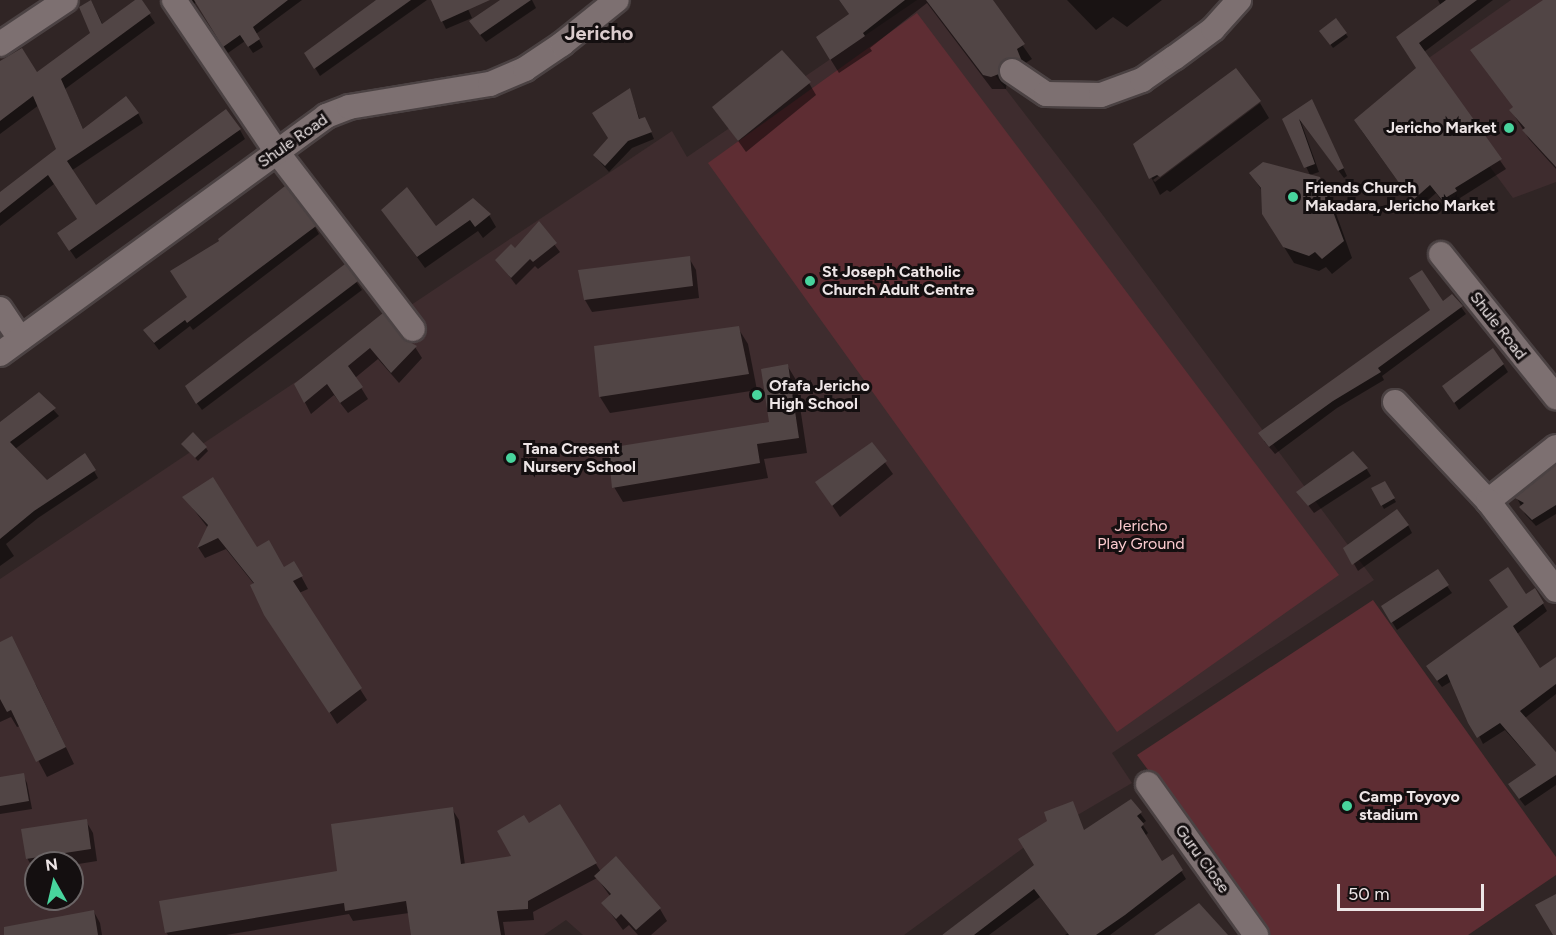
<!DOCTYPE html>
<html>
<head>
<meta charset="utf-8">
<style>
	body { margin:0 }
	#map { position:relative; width:1556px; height:935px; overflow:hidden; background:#302525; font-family:Figtree,sans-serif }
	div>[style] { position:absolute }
	.built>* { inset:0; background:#3e2c2e }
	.green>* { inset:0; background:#5e2d33 }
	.shadow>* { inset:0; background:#0007 }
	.building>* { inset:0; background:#514545 }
	.roads { filter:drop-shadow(2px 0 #4b4243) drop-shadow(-2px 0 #4b4243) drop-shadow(0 2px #4b4243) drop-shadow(0 -2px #4b4243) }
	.minor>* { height:24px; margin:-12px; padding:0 12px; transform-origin:12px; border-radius:12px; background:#7d7071 }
	.dots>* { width:16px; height:16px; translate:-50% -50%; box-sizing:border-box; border:3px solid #140f10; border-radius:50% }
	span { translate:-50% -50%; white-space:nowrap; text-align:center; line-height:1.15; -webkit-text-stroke:6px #140f10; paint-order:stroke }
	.poi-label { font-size:16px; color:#ede5e6; font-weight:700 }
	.right { translate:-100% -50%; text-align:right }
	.left { translate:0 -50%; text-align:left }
	.street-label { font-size:16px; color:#ede5e6 }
	.park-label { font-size:16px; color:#fccbcf }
	.quarter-label { font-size:20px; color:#dbcccd; font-weight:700 }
	.north { position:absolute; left:24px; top:851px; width:60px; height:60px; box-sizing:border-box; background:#140f10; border:2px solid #6b6566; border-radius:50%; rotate:352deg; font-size:16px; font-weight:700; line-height:24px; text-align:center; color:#ede5e6 }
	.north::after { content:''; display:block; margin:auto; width:21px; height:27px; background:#48d49d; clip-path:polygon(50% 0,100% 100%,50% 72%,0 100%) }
	.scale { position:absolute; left:1337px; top:884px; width:147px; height:27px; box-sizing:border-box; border:3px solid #ede5e6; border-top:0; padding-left:8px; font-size:18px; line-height:21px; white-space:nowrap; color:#ede5e6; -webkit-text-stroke:4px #140f10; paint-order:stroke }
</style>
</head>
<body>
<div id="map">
	<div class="built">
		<div style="clip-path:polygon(evenodd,917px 0,937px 0,1099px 210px,1374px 580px,1112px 753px,1132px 783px,1030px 843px,904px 935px,583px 935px,566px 920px,544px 935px,0 935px,0 579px,672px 131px,687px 157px,917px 0,36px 863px,72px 863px,72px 899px,36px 899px,36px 863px)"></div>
		<div style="clip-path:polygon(1511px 0,1556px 0,1556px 182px,1513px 198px,1416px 67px)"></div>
	</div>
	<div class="green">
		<div style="clip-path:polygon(917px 13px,1339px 575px,1117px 732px,708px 163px)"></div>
		<div style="clip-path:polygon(1373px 600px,1556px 857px,1556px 875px,1468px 935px,1270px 935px,1137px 755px)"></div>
	</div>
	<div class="shadow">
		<div style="clip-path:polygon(137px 0,140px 0,155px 23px,65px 89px,84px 131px,138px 113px,143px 123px,71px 171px,96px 207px,240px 130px,245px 139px,76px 259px,65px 243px,78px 220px,54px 184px,0 226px,0 193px,58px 150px,39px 105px,0 134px,0 63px,36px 74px,92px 33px,81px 6px,91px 1px,103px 25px)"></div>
		<div style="clip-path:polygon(190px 0,302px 0,256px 34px,263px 47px,253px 53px,245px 41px,228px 53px,196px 2px,194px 4px)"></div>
		<div style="clip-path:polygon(379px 0,427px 0,320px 76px,306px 53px)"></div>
		<div style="clip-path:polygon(432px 0,464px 0,472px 18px,446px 29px)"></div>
		<div style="clip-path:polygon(503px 0,532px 0,536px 8px,486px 42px,476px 30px)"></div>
		<div style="clip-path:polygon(839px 0,991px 0,1032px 59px,1024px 64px,1028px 73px,1007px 78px,1006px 89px,992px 89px,927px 3px,870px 48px,872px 51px,839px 73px,826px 52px,850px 15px)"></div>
		<div style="clip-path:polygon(1067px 0,1162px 0,1127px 27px,1113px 17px,1096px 30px)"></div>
		<div style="clip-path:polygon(1438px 0,1493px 0,1424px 52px,1506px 169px,1460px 198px,1461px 201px,1448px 209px,1436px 193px,1418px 209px,1361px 130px,1418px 69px,1403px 47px,1441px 6px)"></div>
		<div style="clip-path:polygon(1544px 0,1556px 0,1556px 169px,1529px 139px,1511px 110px,1514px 108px)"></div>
		<div style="clip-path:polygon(1336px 20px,1348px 37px,1333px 48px,1323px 34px)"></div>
		<div style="clip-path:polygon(809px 83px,816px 95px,746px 152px,714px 107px)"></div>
		<div style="clip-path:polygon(630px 91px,640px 120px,648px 125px,654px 139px,632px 148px,609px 172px,594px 155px,610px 139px)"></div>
		<div style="clip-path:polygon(1259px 101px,1153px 180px,1155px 182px,1260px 103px,1269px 118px,1170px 192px,1167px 190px,1160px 195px,1135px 145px)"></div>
		<div style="clip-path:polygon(1316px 109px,1347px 176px,1344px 178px,1301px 122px,1319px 172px,1310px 175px,1284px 120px)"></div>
		<div style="clip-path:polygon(1251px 174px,1319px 178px,1329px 194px,1352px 258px,1332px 274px,1326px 267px,1319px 271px,1294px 263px,1274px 231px,1263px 192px)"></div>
		<div style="clip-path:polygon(473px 200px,489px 215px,496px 227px,483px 238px,478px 231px,425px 268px,382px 210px,436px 228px)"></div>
		<div style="clip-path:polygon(538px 223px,560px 252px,538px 269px,535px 266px,516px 285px,497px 260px,515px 251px)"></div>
		<div style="clip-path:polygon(315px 227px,319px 234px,193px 330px,190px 326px,159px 350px,149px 337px)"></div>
		<div style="clip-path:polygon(689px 258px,696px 270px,699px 298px,592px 312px,585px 300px)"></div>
		<div style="clip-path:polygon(345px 266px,362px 290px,202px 410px,191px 395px)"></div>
		<div style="clip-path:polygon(1442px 303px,1461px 307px,1466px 314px,1382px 376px,1384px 380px,1337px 408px,1275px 454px,1264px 441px)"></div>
		<div style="clip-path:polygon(382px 315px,401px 339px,415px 347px,422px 358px,399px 383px,378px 359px,355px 378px,368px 399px,348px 413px,334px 395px,311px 414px,296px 385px)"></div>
		<div style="clip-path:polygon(738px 328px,748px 344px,757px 390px,610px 413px,600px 397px)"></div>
		<div style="clip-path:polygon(1503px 364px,1508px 372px,1459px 410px,1449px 394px)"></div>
		<div style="clip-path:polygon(787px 365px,796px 380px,807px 453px,764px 459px,768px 478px,623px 502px,614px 487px,770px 423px)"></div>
		<div style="clip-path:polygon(39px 394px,59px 416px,15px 449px,47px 482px,94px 471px,98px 478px,38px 518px,6px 544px,14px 556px,0 566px,0 426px)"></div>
		<div style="clip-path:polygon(872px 444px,893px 474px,840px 517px,817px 483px)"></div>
		<div style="clip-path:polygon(185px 447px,206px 448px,208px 451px,198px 461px)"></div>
		<div style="clip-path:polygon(1556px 467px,1556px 514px,1536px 526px,1525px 514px,1517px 498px)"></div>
		<div style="clip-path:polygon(1366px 468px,1371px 476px,1314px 513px,1298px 492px)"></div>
		<div style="clip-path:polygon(1385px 483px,1396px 502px,1384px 509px,1373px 489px)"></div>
		<div style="clip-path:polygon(184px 497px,284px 569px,294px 563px,308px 589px,299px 593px,367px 700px,337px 724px,258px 597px,254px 584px,226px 549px,205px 558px,198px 547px,208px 528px)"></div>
		<div style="clip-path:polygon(1408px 525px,1412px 533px,1358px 571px,1345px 548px)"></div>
		<div style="clip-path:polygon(1447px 586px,1452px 593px,1397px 630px,1383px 607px)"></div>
		<div style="clip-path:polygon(1535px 590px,1547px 611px,1517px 634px,1540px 671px,1556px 659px,1556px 694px,1525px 718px,1556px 752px,1556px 785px,1525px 806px,1514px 792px,1537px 766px,1505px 730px,1483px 744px,1452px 681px,1442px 687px,1432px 674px)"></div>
		<div style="clip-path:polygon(0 644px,36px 685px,74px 764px,47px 777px,20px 726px,17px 727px,11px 717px,0 722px)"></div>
		<div style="clip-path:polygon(23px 775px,27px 783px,32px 809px,0 814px,0 779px)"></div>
		<div style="clip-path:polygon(1131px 801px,1146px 821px,1142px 824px,1148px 833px,1145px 836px,1162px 863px,1172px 856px,1186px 879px,1110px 935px,1065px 935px,1068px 933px,1040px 897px,989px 935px,942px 935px)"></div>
		<div style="clip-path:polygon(560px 806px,601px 872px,616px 859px,660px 909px,667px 921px,651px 935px,638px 935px,629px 925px,623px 930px,603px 903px,610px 896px,597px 878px,533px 912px,534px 920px,503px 922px,505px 935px,413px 935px,409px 913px,353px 921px,349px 914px,226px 935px,168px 935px,166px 932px,339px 872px,452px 809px,459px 820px,465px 865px,514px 857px,528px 825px)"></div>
		<div style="clip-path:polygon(86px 821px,93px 833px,97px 861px,72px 865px,36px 863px,34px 870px,27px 858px)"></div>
		<div style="clip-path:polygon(94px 912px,100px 923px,102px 935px,22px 935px)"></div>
	</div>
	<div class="building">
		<div style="clip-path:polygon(91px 0,102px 24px,135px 0,142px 0,151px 13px,61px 79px,83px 129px,126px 96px,139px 113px,67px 161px,96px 205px,226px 109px,241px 129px,69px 251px,57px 233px,77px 219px,48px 175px,0 213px,0 192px,56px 149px,33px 96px,0 121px,0 61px,22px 48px,37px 72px,90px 33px,79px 7px)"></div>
		<div style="clip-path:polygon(194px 0,288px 0,253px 27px,260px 39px,248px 47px,240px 35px,223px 47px)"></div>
		<div style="clip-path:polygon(376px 0,411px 0,314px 69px,304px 53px)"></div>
		<div style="clip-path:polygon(431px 0,490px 0,441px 22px)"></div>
		<div style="clip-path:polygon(500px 0,531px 0,480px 35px,469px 21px)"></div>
		<div style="clip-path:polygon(839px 0,905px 0,863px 33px,865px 36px,830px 60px,816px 37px,849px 14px)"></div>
		<div style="clip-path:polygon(926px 0,993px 0,1025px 44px,1017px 49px,1021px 59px,1006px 58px,1000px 64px,999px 74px,991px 77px,983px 75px)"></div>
		<div style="clip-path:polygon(1446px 0,1477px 0,1419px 43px,1502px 159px,1455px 188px,1457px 191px,1442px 200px,1430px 185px,1412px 201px,1354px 120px,1416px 68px,1396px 37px)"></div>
		<div style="clip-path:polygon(1543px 0,1556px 0,1556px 167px,1522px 130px,1525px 128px,1509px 110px,1513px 107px,1470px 50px)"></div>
		<div style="clip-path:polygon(1336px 18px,1347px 33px,1330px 45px,1319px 31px)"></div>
		<div style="clip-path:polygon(782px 50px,811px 82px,738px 141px,712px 107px)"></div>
		<div style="clip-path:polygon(1236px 68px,1261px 101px,1160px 177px,1157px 175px,1149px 179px,1133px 144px)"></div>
		<div style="clip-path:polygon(630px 88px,639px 119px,645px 117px,652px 132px,628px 141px,605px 166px,593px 155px,608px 138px,592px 113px)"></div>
		<div style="clip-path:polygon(1312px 99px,1344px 168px,1338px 171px,1299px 119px,1315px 164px,1304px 168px,1282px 119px)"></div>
		<div style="clip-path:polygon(1263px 162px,1320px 177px,1344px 241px,1322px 259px,1315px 252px,1309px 256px,1283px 247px,1262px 214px,1261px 188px,1249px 173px)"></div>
		<div style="clip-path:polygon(285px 186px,316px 226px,187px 323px,185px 320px,154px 343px,143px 330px,187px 297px,170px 271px,219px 241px,218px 239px)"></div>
		<div style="clip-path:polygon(407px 187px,436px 226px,473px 198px,491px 214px,475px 227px,470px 220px,417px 257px,381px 210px)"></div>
		<div style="clip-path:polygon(539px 221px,557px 243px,533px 262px,530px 259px,511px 278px,495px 260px,511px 244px,515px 248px)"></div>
		<div style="clip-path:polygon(690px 256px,693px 286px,584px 300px,578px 270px)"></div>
		<div style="clip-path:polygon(345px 264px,358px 281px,196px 404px,185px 386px)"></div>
		<div style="clip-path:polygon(1422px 270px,1443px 301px,1452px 294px,1463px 306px,1378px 368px,1381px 372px,1333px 401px,1269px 447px,1258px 433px,1430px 310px,1409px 278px)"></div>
		<div style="clip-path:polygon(383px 313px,402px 338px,417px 346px,391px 373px,370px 348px,348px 366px,363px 387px,340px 403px,327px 384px,304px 403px,294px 384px)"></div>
		<div style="clip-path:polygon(739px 326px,749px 374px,599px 397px,594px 346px)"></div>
		<div style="clip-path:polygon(1493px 348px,1504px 364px,1454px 403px,1442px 386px)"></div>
		<div style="clip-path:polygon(788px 364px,799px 438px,757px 444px,760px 463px,612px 488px,608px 448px,769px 422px,761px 369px)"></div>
		<div style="clip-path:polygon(39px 392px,56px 408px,10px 442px,47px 480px,85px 453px,96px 470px,34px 511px,0 539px,0 422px)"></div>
		<div style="clip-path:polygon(193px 432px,207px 447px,195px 458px,181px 444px)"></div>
		<div style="clip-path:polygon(872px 442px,887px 461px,832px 506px,815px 482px)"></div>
		<div style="clip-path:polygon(1353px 451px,1368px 468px,1308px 506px,1296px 492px)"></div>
		<div style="clip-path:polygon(1556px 465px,1556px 505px,1532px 520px,1519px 507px,1524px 503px,1515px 498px)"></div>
		<div style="clip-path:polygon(213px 477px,257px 547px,269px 540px,284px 567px,294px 561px,303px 576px,293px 581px,362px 688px,329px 713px,264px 615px,250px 585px,254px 583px,218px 538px,197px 548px,208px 525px,182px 497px)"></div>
		<div style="clip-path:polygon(1385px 481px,1395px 498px,1381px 506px,1371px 488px)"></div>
		<div style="clip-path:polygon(1397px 509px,1409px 525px,1352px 565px,1343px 548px)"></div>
		<div style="clip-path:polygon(1508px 567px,1526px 594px,1535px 588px,1544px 603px,1513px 626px,1540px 668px,1556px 657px,1556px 684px,1520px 711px,1556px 752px,1556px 775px,1519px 799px,1508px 784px,1536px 765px,1500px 723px,1477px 738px,1468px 723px,1447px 674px,1437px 681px,1426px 666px,1508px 607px,1489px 580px)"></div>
		<div style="clip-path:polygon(1438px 569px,1449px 585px,1391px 623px,1381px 606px)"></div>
		<div style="clip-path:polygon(12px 636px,66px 747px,36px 762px,11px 710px,7px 712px,0 699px,0 642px)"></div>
		<div style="clip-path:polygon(24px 773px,29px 801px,0 806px,0 777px)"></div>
		<div style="clip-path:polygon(1131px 799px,1142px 812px,1137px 816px,1144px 824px,1141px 827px,1162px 861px,1173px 854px,1183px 870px,1125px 915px,1096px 935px,1069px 935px,1034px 889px,974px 935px,942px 935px,1034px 865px,1018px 839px,1047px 821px,1044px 812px,1073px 801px,1084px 830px)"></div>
		<div style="clip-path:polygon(560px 804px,597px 863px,528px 901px,528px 909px,497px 911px,501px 935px,411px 935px,406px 901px,345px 911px,344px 903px,165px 933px,159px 901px,337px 871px,331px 824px,453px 807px,461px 864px,511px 856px,497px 831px,524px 815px,529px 823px)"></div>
		<div style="clip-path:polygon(87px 819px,91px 849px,26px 859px,21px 829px)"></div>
		<div style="clip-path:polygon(616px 856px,661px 908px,636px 930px,621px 914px,616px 919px,601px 903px,611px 894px,594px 876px)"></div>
		<div style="clip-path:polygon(1556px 894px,1556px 935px,1553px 935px,1535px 905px)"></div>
		<div style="clip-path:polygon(1199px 903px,1228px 935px,1154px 935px)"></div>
		<div style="clip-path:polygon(94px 910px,98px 935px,4px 935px,4px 927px)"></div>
	</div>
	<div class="roads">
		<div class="minor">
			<div style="left:174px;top:0;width:184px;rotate:55.9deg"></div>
			<div style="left:277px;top:152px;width:223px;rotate:52.5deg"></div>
			<div style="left:0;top:44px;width:79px;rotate:-33.7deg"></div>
			<div style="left:1012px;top:71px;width:41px;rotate:34.1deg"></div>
			<div style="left:1046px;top:94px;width:55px;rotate:1deg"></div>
			<div style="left:1101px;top:95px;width:44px;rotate:-20.1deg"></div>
			<div style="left:1142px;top:80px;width:39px;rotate:-35deg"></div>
			<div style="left:1174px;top:58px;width:49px;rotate:-36.6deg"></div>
			<div style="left:1213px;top:29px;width:39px;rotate:-48deg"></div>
			<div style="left:1441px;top:254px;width:184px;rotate:51.2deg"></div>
			<div style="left:0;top:309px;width:36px;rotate:56deg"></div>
			<div style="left:0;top:354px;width:404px;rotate:-36.1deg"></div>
			<div style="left:326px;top:116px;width:25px;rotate:-21deg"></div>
			<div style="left:349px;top:107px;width:143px;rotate:-9.3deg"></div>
			<div style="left:490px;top:84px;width:38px;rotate:-23deg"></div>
			<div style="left:525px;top:69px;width:45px;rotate:-34deg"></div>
			<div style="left:562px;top:44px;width:70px;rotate:-38.7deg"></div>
			<div style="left:1395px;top:402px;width:136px;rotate:46.8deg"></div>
			<div style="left:1556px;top:447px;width:87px;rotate:141.5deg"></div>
			<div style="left:1488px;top:501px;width:112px;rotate:52.6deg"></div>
			<div style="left:1148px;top:784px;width:186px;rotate:54.4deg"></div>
		</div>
	</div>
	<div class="dots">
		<div style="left:1509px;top:128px;background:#48d49d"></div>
		<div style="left:1293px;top:197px;background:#48d49d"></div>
		<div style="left:810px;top:281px;background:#48d49d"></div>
		<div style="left:757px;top:395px;background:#48d49d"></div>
		<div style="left:511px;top:458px;background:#48d49d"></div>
		<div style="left:1347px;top:806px;background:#48d49d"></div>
	</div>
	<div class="poi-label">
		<span class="right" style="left:1497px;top:128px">Jericho Market</span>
		<span class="left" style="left:1305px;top:197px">Friends Church<br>Makadara, Jericho Market</span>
		<span class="left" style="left:822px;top:281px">St Joseph Catholic<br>Church Adult Centre</span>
		<span class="left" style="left:769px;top:395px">Ofafa Jericho<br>High School</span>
		<span class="left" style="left:523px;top:458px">Tana Cresent<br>Nursery School</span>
		<span class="left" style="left:1359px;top:806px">Camp Toyoyo<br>stadium</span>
	</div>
	<div class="street-label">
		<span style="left:293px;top:141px;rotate:-35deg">Shule Road</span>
		<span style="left:1498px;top:326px;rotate:52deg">Shule Road</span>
		<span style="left:1202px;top:859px;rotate:54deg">Guru Close</span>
	</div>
	<div class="park-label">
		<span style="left:1141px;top:535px">Jericho<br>Play Ground</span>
	</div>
	<div class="quarter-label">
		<span style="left:599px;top:33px">Jericho</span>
	</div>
	<div class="north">N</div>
	<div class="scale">50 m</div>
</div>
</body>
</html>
